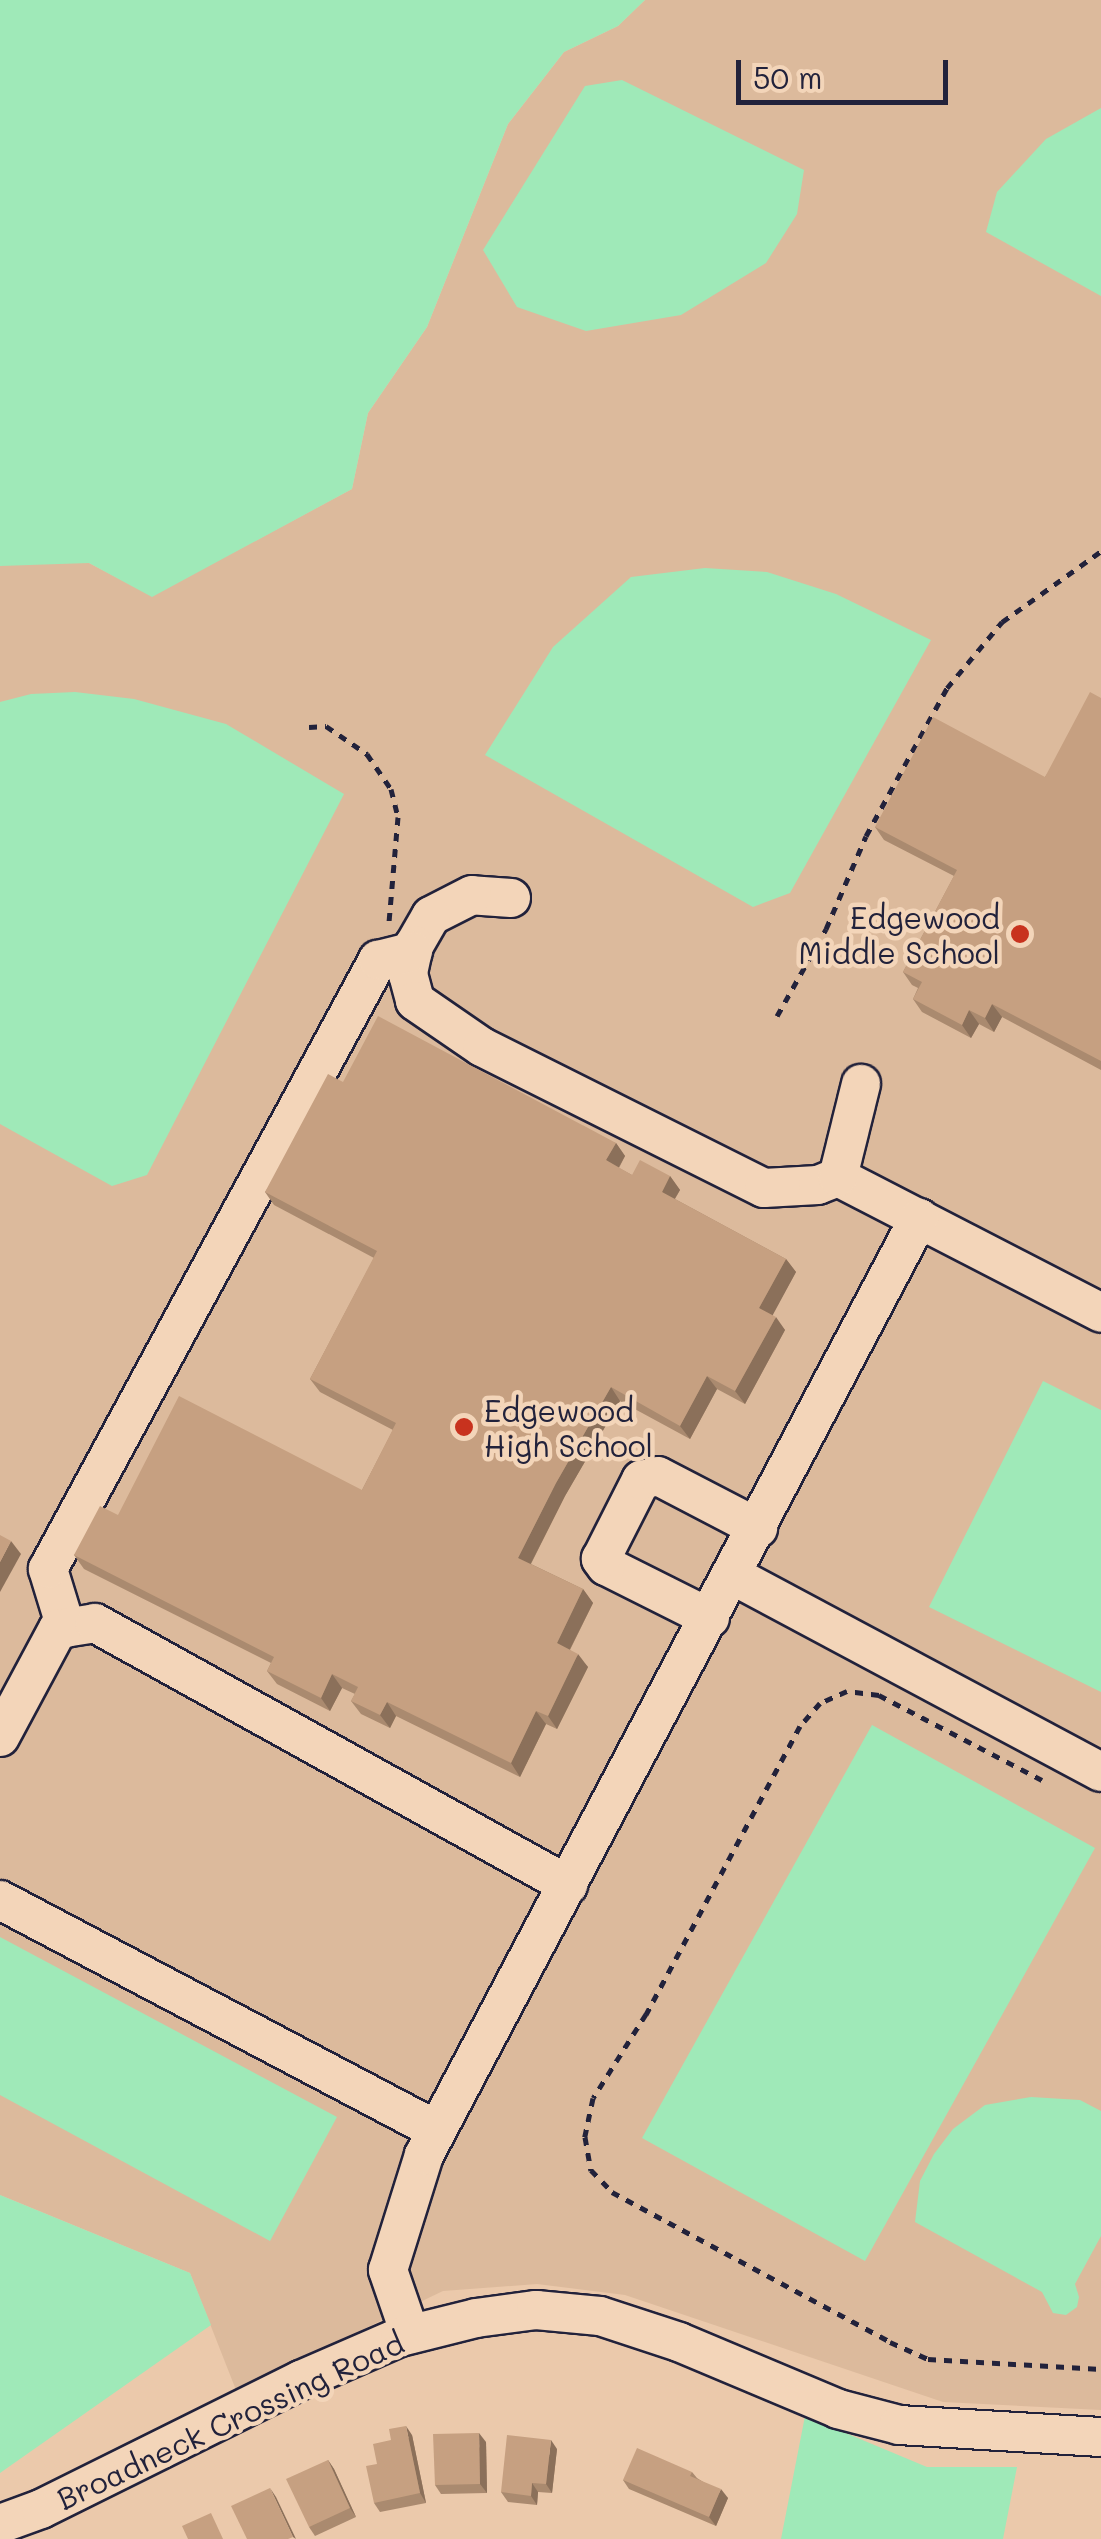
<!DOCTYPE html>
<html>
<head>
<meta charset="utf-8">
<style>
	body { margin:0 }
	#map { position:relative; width:1101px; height:2539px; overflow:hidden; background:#ebc9ab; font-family:Mali,sans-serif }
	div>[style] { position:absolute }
	.built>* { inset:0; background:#dcba9c }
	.green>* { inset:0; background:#9fe9b8 }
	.path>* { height:5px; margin-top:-2.5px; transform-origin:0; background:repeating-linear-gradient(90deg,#22223b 0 8px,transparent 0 16px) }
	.roads { filter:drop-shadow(2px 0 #22223b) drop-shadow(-2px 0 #22223b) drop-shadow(0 2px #22223b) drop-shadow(0 -2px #22223b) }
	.minor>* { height:38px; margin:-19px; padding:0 19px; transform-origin:19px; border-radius:19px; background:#f3d5b9 }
	.wall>* { inset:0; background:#aa8a6f }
	.shaded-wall>* { inset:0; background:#8b705a }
	.building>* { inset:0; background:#c6a081 }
	.dots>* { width:28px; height:28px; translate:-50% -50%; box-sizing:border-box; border:5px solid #f3d5b9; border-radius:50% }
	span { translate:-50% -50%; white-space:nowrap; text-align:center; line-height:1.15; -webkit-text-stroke:9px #f3d5b9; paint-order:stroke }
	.poi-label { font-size:30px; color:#22223b }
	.right { translate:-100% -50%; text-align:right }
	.left { translate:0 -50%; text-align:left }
	.street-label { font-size:30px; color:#22223b }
	.scale { position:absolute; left:736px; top:60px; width:212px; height:45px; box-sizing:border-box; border:5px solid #22223b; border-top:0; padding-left:12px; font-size:30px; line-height:35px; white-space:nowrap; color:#22223b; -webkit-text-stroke:8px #f3d5b9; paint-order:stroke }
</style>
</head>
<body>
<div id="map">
	<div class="built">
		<div style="clip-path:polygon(645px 0,1101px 0,1101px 2410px,943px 2402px,625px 2295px,537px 2284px,443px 2291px,236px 2390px,190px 2273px,0 2195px,0 563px,89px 563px,152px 596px,352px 489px,368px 413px,427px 327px,508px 124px,564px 52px,618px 26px)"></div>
	</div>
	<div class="green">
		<div style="clip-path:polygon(0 0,645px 0,618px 26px,564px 52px,508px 124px,427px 327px,368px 413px,352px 489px,152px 597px,89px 563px,0 566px)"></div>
		<div style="clip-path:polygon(622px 80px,804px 170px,797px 214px,766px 263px,681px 315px,586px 331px,517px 307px,483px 250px,585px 86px)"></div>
		<div style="clip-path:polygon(1101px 108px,1101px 296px,986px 232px,997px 192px,1046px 139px)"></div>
		<div style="clip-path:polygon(705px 568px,767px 572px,836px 594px,931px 640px,790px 893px,753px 907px,485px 755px,553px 647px,631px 577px)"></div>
		<div style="clip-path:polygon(75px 692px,134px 699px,226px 724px,344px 794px,147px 1175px,112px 1186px,0 1124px,0 702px,31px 694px)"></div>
		<div style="clip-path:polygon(1043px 1381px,1101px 1410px,1101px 1692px,929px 1607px)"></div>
		<div style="clip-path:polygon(872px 1725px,1095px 1848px,865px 2261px,642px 2138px)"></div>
		<div style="clip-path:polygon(0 1937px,337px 2117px,270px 2241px,0 2095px)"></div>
		<div style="clip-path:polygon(1031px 2097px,1080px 2100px,1101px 2111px,1101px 2236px,1075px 2284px,1079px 2297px,1077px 2307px,1066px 2315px,1053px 2313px,1042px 2292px,915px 2222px,920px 2181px,934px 2154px,953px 2129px,985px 2105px)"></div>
		<div style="clip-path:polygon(0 2195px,190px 2273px,211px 2325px,0 2473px)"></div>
		<div style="clip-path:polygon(805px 2416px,927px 2467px,1017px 2467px,1003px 2539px,781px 2539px)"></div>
	</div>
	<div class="path">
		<div style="left:309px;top:727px;width:17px;rotate:-3deg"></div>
		<div style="left:326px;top:726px;width:50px;rotate:34.3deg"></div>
		<div style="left:367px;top:754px;width:42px;rotate:55.6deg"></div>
		<div style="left:391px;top:789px;width:29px;rotate:76deg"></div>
		<div style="left:398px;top:817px;width:106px;rotate:94.9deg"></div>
		<div style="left:777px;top:1016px;width:100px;rotate:-60.6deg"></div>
		<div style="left:826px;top:929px;width:101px;rotate:-66.7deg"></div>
		<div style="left:866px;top:836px;width:169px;rotate:-61.3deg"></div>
		<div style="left:947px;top:688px;width:86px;rotate:-50.2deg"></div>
		<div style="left:1002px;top:622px;width:122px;rotate:-35.6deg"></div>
		<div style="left:1042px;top:1780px;width:184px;rotate:-152.5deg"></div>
		<div style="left:879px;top:1695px;width:32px;rotate:-173deg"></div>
		<div style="left:847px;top:1691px;width:30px;rotate:156deg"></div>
		<div style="left:820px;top:1703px;width:30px;rotate:131deg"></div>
		<div style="left:800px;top:1726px;width:327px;rotate:118.1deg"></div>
		<div style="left:646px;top:2014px;width:99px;rotate:122.2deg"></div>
		<div style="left:593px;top:2098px;width:40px;rotate:102deg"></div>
		<div style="left:585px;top:2137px;width:34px;rotate:80deg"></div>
		<div style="left:591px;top:2170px;width:30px;rotate:46deg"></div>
		<div style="left:612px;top:2192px;width:316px;rotate:28.3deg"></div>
		<div style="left:890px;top:2342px;width:42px;rotate:24.1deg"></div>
		<div style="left:928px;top:2359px;width:173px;rotate:3.3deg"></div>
	</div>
	<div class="roads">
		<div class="minor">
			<div style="left:511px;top:898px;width:39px;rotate:-176deg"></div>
			<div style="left:472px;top:895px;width:46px;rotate:152.9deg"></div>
			<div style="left:431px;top:916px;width:34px;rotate:120deg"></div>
			<div style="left:414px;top:945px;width:30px;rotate:102deg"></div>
			<div style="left:408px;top:974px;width:28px;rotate:75deg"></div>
			<div style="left:415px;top:1001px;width:81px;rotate:34.5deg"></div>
			<div style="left:482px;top:1047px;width:315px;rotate:26.6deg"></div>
			<div style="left:764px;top:1188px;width:54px;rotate:-3.2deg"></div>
			<div style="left:818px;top:1185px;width:22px;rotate:-22deg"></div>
			<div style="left:838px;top:1177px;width:296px;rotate:27.3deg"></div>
			<div style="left:838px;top:1177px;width:96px;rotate:-76.1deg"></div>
			<div style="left:734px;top:1576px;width:416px;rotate:28.1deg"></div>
			<div style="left:710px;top:1618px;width:116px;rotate:-153.4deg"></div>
			<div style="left:606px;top:1566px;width:9px;rotate:-126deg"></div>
			<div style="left:601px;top:1559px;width:89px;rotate:-63.1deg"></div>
			<div style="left:641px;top:1480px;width:17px;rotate:-13deg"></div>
			<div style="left:658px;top:1476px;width:113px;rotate:27.5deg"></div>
			<div style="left:66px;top:1628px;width:62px;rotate:-107deg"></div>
			<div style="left:48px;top:1569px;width:693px;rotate:-61.55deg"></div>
			<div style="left:378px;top:960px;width:36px;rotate:-14deg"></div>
			<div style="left:0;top:1737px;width:123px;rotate:-61.8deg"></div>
			<div style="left:58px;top:1629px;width:37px;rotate:-9deg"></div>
			<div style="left:95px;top:1623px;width:541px;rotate:28.98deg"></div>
			<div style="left:0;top:1900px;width:494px;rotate:27.8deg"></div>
			<div style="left:410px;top:2334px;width:68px;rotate:-109deg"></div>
			<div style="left:388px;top:2270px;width:121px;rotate:-72.6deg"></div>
			<div style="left:424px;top:2155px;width:1060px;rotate:-62.15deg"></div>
			<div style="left:0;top:2524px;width:44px;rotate:-20.1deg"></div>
			<div style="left:41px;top:2509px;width:290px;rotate:-26.4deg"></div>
			<div style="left:301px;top:2380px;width:108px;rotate:-23.5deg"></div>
			<div style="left:400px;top:2337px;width:78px;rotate:-14deg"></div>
			<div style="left:476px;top:2318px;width:61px;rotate:-7.6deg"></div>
			<div style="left:536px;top:2310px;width:64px;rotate:5.4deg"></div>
			<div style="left:600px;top:2316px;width:83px;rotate:18.2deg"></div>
			<div style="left:679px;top:2342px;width:173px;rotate:22.8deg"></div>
			<div style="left:838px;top:2409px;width:63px;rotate:14.7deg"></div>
			<div style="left:899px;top:2425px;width:202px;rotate:3.4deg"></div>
		</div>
	</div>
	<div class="wall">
		<div style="clip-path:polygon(1101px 698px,1101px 1070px,1002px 1017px,994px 1032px,979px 1024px,971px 1038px,922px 1012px,913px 999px,918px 988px,912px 985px,903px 972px,954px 876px,884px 840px,875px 827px,1045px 777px)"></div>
		<div style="clip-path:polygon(343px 1082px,616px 1143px,625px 1156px,619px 1168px,632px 1175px,670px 1176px,680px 1190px,675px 1199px,786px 1259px,796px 1272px,772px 1315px,785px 1330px,745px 1404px,717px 1389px,690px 1439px,620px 1401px,565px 1496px,531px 1564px,583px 1589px,593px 1603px,570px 1650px,588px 1667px,557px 1729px,546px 1724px,520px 1777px,396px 1716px,390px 1728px,361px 1714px,351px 1701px,355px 1694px,342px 1688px,330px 1711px,277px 1684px,267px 1671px,271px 1663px,84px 1569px,74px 1555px,118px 1515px,362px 1490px,393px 1430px,320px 1392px,310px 1379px,374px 1258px,274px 1205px,265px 1192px)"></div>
		<div style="clip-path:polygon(412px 2435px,426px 2503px,380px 2512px,374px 2503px,377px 2464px)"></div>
		<div style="clip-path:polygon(486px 2442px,487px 2493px,441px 2494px,435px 2485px)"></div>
		<div style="clip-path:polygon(557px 2449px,552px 2493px,538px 2492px,537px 2505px,508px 2502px,501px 2492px)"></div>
		<div style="clip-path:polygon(328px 2460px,334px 2469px,356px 2517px,315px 2536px,309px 2527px)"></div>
		<div style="clip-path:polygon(692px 2472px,697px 2478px,728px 2498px,716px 2526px,629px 2489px,623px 2480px)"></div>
	</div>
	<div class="shaded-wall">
		<div style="clip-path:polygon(992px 1004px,1002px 1017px,994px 1032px,985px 1018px)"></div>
		<div style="clip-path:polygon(969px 1010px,979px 1024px,971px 1038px,962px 1025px)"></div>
		<div style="clip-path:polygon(616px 1143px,625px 1156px,615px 1174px,606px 1160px)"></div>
		<div style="clip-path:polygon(670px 1176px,680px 1190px,671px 1205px,662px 1192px)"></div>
		<div style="clip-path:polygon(786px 1259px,796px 1272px,769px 1322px,759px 1308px)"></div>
		<div style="clip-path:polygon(776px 1317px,785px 1330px,745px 1404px,735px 1391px)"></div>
		<div style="clip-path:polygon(707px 1376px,717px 1389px,690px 1439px,680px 1426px)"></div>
		<div style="clip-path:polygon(611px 1387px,620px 1401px,565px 1496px,527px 1571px,518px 1558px,556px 1483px)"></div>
		<div style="clip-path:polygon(11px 1541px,21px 1554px,0 1592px,0 1562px)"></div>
		<div style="clip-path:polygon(583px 1589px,593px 1603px,566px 1657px,557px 1643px)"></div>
		<div style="clip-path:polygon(578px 1654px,588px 1667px,557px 1729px,548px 1716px)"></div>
		<div style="clip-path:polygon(332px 1674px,342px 1688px,330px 1711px,321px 1698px)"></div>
		<div style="clip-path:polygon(387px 1702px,396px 1716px,390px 1728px,380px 1715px)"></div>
		<div style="clip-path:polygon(536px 1711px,546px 1724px,520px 1777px,511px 1763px)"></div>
		<div style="clip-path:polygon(406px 2426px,412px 2435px,426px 2503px,420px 2493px)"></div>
		<div style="clip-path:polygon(479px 2433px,486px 2442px,487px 2493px,480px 2484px)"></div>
		<div style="clip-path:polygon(551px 2440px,557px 2449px,552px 2493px,546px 2484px)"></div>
		<div style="clip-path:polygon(328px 2460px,334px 2469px,356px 2517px,350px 2508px)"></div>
		<div style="clip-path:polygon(532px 2483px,538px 2492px,537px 2505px,531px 2496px)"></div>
		<div style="clip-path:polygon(270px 2488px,276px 2497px,296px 2539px,293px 2537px)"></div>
		<div style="clip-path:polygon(721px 2489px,728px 2498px,716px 2526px,709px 2517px)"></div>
	</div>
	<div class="building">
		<div style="clip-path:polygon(1090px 692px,1101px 698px,1101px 1061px,992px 1004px,985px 1018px,969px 1010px,962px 1025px,913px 999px,922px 982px,903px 972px,957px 870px,875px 827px,933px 717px,1045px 777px)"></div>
		<div style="clip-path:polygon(378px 1016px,616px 1143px,606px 1160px,632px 1175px,640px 1160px,670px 1176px,662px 1192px,786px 1259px,759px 1308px,776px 1317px,735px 1391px,707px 1376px,680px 1426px,611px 1387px,556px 1483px,518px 1558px,583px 1589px,557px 1643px,578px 1654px,548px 1716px,536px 1711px,511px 1763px,387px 1702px,380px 1715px,351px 1701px,358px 1687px,332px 1674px,321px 1698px,267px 1671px,274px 1657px,74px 1555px,100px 1506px,118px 1515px,179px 1396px,362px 1490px,396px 1423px,310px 1379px,377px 1251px,265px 1192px,328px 1074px,343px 1082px)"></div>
		<div style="clip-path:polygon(0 1535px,11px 1541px,0 1562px)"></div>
		<div style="clip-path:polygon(406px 2426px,420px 2493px,374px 2503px,366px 2466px,377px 2464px,373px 2444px,391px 2440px,389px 2429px)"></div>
		<div style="clip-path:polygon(479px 2433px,480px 2484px,435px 2485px,433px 2434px)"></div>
		<div style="clip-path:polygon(507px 2435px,551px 2440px,546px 2484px,532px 2483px,531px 2496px,501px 2492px)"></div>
		<div style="clip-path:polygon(637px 2448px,692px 2472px,690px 2476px,721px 2489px,709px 2517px,623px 2480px)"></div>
		<div style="clip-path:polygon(328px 2460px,350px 2508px,309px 2527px,286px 2479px)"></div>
		<div style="clip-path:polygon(270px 2488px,293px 2537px,288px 2539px,247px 2539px,231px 2506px)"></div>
		<div style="clip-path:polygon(211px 2513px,223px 2539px,188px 2539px,182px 2526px)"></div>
	</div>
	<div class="dots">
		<div style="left:1020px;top:934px;background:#c8321e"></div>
		<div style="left:464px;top:1427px;background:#c8321e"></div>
	</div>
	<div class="poi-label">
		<span class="right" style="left:1000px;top:934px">Edgewood<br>Middle School</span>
		<span class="left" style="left:484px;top:1427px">Edgewood<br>High School</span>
	</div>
	<div class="street-label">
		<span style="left:230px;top:2420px;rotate:-25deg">Broadneck Crossing Road</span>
	</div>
	<div class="scale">50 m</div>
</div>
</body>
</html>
